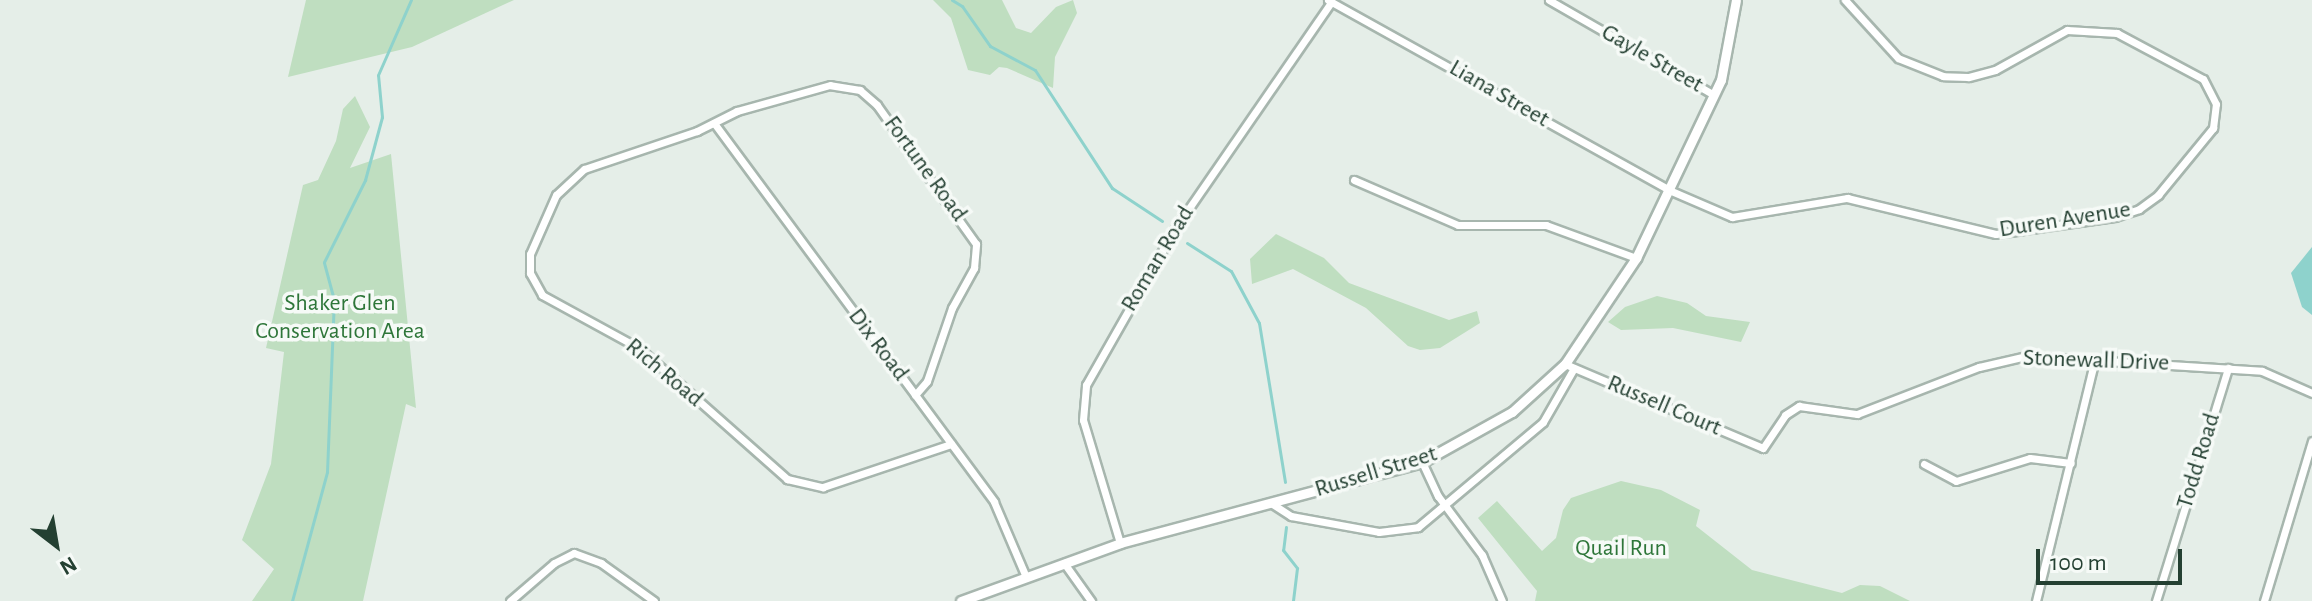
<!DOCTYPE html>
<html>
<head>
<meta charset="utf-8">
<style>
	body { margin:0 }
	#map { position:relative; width:2312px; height:601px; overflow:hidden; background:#e5eee8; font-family:"Alegreya Sans",sans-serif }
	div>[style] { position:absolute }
	.green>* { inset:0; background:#bfdec0 }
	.water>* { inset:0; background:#8ed2cc }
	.stream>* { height:3px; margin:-1.5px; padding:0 1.5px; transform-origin:1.5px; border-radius:1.5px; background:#8ed2cc }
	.roads { filter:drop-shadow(2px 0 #a7b6ae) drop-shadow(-2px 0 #a7b6ae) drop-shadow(0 2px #a7b6ae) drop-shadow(0 -2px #a7b6ae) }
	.minor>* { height:7px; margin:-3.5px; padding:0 3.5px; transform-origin:3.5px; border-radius:3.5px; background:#fff }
	.tertiary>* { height:9px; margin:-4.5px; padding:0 4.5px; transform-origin:4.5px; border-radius:4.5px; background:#fff }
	span { translate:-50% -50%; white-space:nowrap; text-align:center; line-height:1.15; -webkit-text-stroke:7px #f6faf7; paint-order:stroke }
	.street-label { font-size:24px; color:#244032 }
	.park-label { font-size:24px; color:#2e7639 }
	.north { position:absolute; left:16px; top:505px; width:80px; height:80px; -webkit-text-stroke:6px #f6faf7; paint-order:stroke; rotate:149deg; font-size:22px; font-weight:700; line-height:32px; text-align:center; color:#244032 }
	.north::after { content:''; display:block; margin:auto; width:28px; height:36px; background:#244032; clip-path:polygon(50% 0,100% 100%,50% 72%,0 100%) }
	.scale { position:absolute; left:2036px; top:549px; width:146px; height:36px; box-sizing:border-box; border:4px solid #244032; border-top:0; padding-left:10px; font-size:24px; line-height:28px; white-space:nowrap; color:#244032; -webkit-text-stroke:6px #f6faf7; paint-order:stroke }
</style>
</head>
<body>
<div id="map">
	<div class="green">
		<div style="clip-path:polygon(306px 0,514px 0,412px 47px,288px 77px)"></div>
		<div style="clip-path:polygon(933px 0,1002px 0,1016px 28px,1031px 33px,1056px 7px,1073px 0,1077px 13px,1055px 57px,1053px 88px,1007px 68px,999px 67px,990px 75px,968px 70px,951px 18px)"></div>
		<div style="clip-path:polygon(355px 96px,370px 127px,350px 168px,391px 154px,416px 408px,406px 404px,363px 601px,252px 601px,274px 569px,242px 540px,271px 464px,284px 352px,266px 348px,303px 185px,318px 180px,336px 141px,343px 109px)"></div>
		<div style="clip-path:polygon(1276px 234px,1324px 258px,1349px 283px,1449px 320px,1477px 311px,1480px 323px,1440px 348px,1420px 350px,1408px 346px,1366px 308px,1293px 269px,1252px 284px,1250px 259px)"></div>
		<div style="clip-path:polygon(1657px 296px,1687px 303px,1706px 316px,1750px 322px,1741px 342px,1673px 328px,1621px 330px,1608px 322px,1625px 307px)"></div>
		<div style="clip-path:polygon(1621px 481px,1661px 490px,1700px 510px,1696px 526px,1752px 570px,1842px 593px,1860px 585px,1880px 586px,1910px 601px,1535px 601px,1537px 591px,1478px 518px,1497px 501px,1542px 551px,1556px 538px,1563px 510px,1571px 498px)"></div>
	</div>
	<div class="water">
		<div style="clip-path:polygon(2312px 247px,2312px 315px,2302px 307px,2291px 273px)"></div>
	</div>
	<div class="stream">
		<div style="left:952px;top:0;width:12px;rotate:31deg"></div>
		<div style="left:962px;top:6px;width:49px;rotate:55deg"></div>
		<div style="left:990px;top:46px;width:51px;rotate:28.1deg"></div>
		<div style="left:1035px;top:70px;width:141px;rotate:56.9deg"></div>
		<div style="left:1112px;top:188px;width:60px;rotate:33.4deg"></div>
		<div style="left:1187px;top:243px;width:52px;rotate:32.5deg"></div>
		<div style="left:1231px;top:271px;width:59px;rotate:61.7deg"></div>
		<div style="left:1259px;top:323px;width:161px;rotate:80.7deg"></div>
		<div style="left:1286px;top:527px;width:23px;rotate:97deg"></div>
		<div style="left:1283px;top:550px;width:23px;rotate:52deg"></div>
		<div style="left:1297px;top:568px;width:33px;rotate:97deg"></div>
		<div style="left:292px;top:601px;width:134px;rotate:-74.8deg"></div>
		<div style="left:327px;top:472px;width:172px;rotate:-87.7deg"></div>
		<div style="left:334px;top:300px;width:39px;rotate:-105deg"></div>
		<div style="left:324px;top:262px;width:92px;rotate:-63.4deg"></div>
		<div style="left:365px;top:180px;width:65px;rotate:-74.9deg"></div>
		<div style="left:382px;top:117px;width:42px;rotate:-95.4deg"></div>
		<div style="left:378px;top:75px;width:82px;rotate:-66.3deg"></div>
	</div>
	<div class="roads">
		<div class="minor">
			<div style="left:1328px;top:0;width:390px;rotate:29.1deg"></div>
			<div style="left:1669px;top:190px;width:69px;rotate:23.2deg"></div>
			<div style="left:1732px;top:217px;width:117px;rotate:-9.4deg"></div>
			<div style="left:1847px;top:198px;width:153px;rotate:13.6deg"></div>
			<div style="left:1996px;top:234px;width:120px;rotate:-8.1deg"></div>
			<div style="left:2115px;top:217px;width:25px;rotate:-18deg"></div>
			<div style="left:2139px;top:209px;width:24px;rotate:-36deg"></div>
			<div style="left:2158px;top:195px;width:87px;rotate:-50.6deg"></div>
			<div style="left:2213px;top:128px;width:24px;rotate:-83deg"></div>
			<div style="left:2216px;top:104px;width:28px;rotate:-117deg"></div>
			<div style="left:2203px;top:79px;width:98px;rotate:-151.9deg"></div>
			<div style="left:2117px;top:33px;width:50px;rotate:-176.6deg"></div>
			<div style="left:2067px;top:30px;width:82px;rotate:150.9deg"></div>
			<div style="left:1995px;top:70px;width:28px;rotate:165deg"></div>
			<div style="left:1968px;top:77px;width:25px;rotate:-178deg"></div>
			<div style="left:1943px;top:76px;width:48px;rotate:-158.2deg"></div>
			<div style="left:1898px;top:58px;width:79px;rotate:-132.4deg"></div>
			<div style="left:1549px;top:0;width:190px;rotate:29.9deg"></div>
			<div style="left:714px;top:123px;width:471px;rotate:53.5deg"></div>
			<div style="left:994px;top:502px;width:82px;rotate:66.9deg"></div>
			<div style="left:1354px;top:180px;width:113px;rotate:23.4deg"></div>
			<div style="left:1458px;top:225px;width:88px"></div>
			<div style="left:1546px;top:225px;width:96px;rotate:20.1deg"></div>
			<div style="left:1565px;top:364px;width:215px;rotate:23deg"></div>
			<div style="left:1763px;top:448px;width:40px;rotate:-56deg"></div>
			<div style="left:1785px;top:415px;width:17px;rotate:-33deg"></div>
			<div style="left:1799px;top:406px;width:59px;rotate:7.9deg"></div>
			<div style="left:1857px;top:414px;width:131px;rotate:-21.1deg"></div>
			<div style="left:1979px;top:367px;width:48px;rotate:-13.2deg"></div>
			<div style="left:2026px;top:356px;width:236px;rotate:3.6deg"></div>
			<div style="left:2262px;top:371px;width:55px;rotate:23.7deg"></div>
			<div style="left:915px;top:395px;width:18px;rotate:-49deg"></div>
			<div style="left:927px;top:381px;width:77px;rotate:-71.1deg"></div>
			<div style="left:952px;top:308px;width:46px;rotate:-61.2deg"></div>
			<div style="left:974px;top:268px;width:24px;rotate:-85deg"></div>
			<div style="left:976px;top:244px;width:171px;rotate:-125.5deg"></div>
			<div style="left:877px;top:105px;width:23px;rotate:-139deg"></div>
			<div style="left:860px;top:90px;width:30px;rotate:-171deg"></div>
			<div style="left:830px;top:85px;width:97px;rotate:164.4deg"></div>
			<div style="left:737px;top:111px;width:45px;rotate:153.4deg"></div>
			<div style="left:697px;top:131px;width:119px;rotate:161.4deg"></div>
			<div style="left:584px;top:169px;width:38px;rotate:137deg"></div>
			<div style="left:556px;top:195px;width:64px;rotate:113.8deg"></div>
			<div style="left:530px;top:254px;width:19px;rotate:90deg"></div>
			<div style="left:530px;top:273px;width:25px;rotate:61deg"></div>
			<div style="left:542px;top:295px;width:111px;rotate:28.7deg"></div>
			<div style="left:639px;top:348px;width:198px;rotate:41.5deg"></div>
			<div style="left:787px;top:479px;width:37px;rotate:13deg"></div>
			<div style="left:823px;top:487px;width:135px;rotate:-18.6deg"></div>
			<div style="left:1422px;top:462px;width:38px;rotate:65deg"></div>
			<div style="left:1438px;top:496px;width:74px;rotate:53.3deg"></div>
			<div style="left:1482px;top:555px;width:50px;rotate:66.5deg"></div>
			<div style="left:1924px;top:464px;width:36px;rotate:28deg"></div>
			<div style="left:1956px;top:481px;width:77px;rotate:-17.3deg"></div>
			<div style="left:2030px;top:458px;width:41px;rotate:7deg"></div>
			<div style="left:1271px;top:503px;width:24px;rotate:33deg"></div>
			<div style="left:1291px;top:516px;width:89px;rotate:10.3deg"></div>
			<div style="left:1379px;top:532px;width:39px;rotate:-7deg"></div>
			<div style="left:1418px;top:527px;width:163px;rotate:-40deg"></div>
			<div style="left:1543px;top:422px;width:62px;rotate:-60.1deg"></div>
			<div style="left:1120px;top:543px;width:128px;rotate:-106.7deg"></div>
			<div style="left:1083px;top:420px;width:35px;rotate:-85deg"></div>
			<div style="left:1086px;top:385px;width:178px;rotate:-60.4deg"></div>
			<div style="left:1174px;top:230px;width:277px;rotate:-55.4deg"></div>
			<div style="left:1064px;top:563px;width:47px;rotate:54.6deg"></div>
			<div style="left:510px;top:601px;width:58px;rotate:-40.8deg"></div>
			<div style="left:554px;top:563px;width:22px;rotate:-27deg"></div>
			<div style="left:574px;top:553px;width:29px;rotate:20deg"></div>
			<div style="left:601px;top:563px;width:65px;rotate:35.6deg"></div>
			<div style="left:2036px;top:601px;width:249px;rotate:-76.3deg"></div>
			<div style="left:2156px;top:601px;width:244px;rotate:-72.8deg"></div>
			<div style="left:2264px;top:601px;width:167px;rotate:-73.3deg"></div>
		</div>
		<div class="tertiary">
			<div style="left:961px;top:601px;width:169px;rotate:-20deg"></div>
			<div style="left:1120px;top:543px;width:313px;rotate:-15deg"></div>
			<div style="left:1422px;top:462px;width:103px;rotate:-29.1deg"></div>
			<div style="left:1512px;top:412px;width:72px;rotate:-42.2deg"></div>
			<div style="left:1565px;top:364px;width:128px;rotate:-56.2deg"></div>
			<div style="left:1636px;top:258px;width:197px;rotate:-64.5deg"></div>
			<div style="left:1721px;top:80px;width:81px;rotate:-79.4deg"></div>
		</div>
	</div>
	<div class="street-label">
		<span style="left:1652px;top:59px;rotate:30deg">Gayle Street</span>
		<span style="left:1499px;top:94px;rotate:30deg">Liana Street</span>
		<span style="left:925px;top:169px;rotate:54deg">Fortune Road</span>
		<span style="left:2065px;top:220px;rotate:-9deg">Duren Avenue</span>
		<span style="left:1158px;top:259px;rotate:-59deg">Roman Road</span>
		<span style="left:878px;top:345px;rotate:53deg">Dix Road</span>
		<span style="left:2096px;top:361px;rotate:2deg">Stonewall Drive</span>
		<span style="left:664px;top:373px;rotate:40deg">Rich Road</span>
		<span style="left:1664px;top:406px;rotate:23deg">Russell Court</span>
		<span style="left:2199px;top:461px;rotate:-73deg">Todd Road</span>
		<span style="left:1376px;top:472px;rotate:-17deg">Russell Street</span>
	</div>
	<div class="park-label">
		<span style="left:340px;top:318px">Shaker Glen<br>Conservation Area</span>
		<span style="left:1621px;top:549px">Quail Run</span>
	</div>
	<div class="north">N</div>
	<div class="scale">100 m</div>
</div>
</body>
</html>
